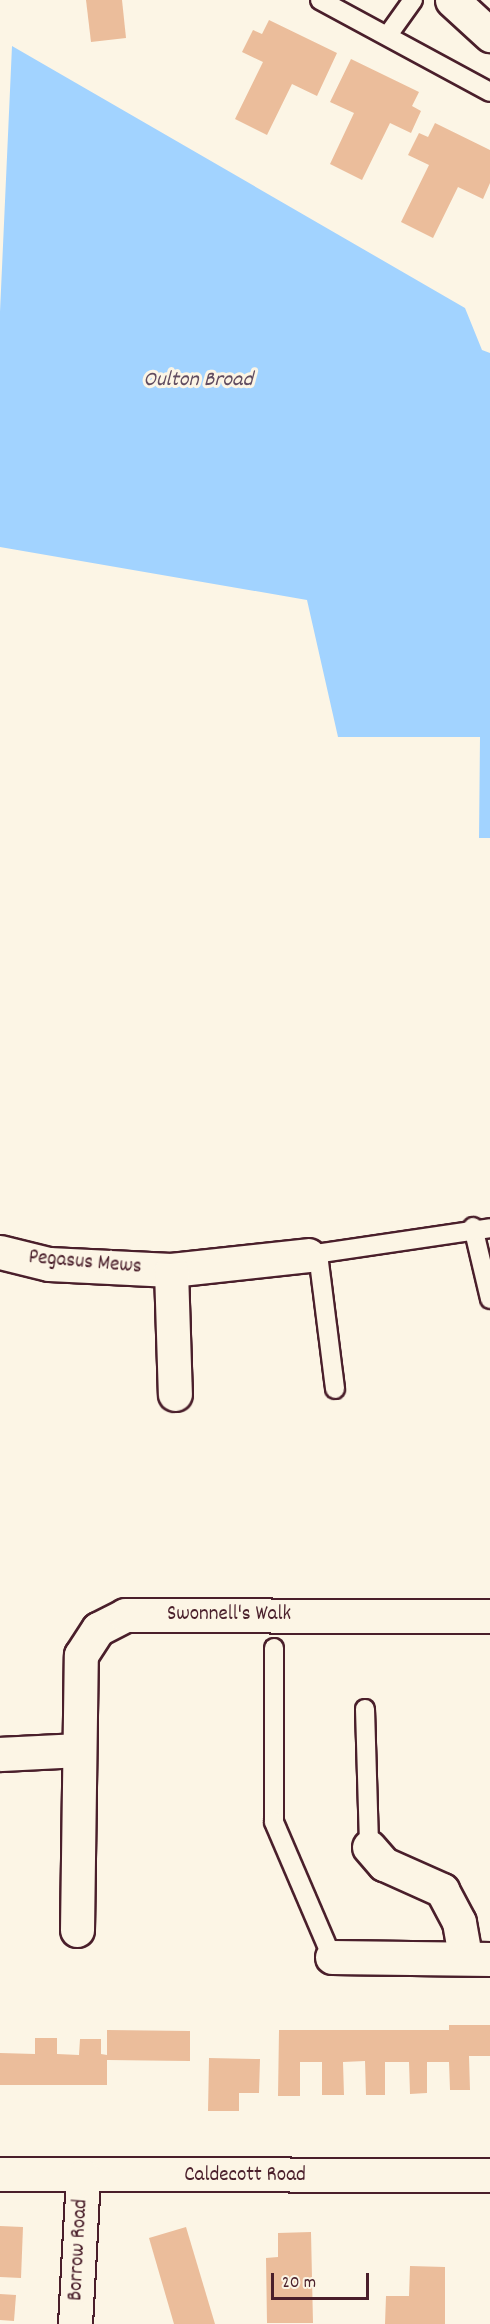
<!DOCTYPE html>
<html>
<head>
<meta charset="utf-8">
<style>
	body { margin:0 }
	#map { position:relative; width:490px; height:2324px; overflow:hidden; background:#fcf5e5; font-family:Dekko,sans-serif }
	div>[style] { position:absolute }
	.water>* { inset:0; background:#a2d3ff }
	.building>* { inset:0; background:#ebbd9b }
	.roads { filter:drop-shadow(2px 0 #4a1f2b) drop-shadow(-2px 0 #4a1f2b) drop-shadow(0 2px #4a1f2b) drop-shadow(0 -2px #4a1f2b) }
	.service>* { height:18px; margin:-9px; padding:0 9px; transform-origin:9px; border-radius:9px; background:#fcf5e5 }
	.minor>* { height:33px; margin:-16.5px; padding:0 16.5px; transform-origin:16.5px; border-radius:16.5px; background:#fcf5e5 }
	span { translate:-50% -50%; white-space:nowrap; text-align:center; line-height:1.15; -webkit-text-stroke:6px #fcf5e5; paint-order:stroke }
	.street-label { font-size:21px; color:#4a1f2b }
	.water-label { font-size:22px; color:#604c60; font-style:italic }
	.scale { position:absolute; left:271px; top:2273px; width:98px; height:27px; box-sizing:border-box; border:3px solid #4a1f2b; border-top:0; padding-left:8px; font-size:18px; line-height:21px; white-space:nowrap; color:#4a1f2b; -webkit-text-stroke:4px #fcf5e5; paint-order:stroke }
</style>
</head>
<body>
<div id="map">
	<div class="water">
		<div style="clip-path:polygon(12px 46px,465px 308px,482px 350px,490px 353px,490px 838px,479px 838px,480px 737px,338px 737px,307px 600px,0 547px,0 312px)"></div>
	</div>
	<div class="building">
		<div style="clip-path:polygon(86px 0,122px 0,126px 38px,91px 42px)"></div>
		<div style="clip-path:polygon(269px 20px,337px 53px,317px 96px,292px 84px,267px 135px,235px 119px,263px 62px,242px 52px,253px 30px,262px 34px)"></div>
		<div style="clip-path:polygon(351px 59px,419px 92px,412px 106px,421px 111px,411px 133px,390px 123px,362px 180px,330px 164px,354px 113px,330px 102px)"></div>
		<div style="clip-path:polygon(435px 123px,490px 150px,490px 183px,483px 199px,458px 187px,433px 238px,401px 222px,429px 165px,408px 155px,419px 133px,428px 137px)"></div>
		<div style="clip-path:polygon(449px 2025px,490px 2025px,490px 2056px,469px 2056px,470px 2090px,450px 2090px,449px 2062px,427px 2062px,427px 2093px,410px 2094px,409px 2062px,385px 2062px,385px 2095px,366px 2095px,365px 2061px,343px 2062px,344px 2095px,322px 2095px,322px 2062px,300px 2062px,300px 2096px,278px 2096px,279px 2030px,449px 2030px)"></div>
		<div style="clip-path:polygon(107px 2030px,190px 2031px,190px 2061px,107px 2060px,107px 2085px,0 2085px,0 2053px,35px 2054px,35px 2038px,57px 2038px,57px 2054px,79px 2055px,80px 2039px,101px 2039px,101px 2054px,107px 2055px)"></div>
		<div style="clip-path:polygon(209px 2058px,260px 2059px,259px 2093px,239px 2093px,239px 2111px,208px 2111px)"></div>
		<div style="clip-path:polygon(0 2226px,23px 2227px,21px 2278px,0 2277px)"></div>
		<div style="clip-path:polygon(186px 2227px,215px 2324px,174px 2324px,149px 2238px)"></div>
		<div style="clip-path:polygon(311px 2232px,313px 2323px,267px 2323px,266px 2258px,278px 2257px,278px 2233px)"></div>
		<div style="clip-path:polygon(410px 2266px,445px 2267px,445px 2324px,385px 2324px,386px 2296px,409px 2296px)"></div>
		<div style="clip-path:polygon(0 2294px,16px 2295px,14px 2321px,0 2320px)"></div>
	</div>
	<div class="roads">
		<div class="service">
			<div style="left:320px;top:0;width:193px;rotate:28.4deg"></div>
			<div style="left:388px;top:35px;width:43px;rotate:-54.5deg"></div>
			<div style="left:473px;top:1227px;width:74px;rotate:76.7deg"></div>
			<div style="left:318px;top:1254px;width:136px;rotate:82.8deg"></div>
			<div style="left:308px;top:1255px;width:184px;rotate:-8.4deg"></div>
			<div style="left:274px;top:1648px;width:174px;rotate:90deg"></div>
			<div style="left:274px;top:1822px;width:147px;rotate:66.8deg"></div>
			<div style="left:365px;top:1709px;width:138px;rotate:88.3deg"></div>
		</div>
		<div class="minor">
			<div style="left:452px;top:0;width:52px;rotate:42.6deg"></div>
			<div style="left:0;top:1252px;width:50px;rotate:13.8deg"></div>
			<div style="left:49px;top:1264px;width:122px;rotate:2.8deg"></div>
			<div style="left:171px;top:1270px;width:138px;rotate:-6.2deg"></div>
			<div style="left:171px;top:1270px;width:124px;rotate:88.2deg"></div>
			<div style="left:0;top:1754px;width:78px;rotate:-2.9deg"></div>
			<div style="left:369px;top:1847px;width:23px;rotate:49deg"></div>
			<div style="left:384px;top:1864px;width:64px;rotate:24.1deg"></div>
			<div style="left:442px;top:1890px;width:36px;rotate:62deg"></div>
			<div style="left:459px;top:1922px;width:36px;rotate:80deg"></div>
			<div style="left:77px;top:1930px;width:275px;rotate:-89.2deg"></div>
			<div style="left:81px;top:1655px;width:31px;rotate:-57deg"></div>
			<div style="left:98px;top:1629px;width:30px;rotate:-27deg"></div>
			<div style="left:125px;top:1615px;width:365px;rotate:0.2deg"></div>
			<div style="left:332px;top:1957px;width:158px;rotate:0.7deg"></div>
			<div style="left:0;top:2174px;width:490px;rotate:0.1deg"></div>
			<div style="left:75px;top:2324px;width:148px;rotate:-86.9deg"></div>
		</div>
	</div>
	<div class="street-label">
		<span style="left:85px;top:1263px;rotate:5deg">Pegasus Mews</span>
		<span style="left:229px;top:1615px">Swonnell's Walk</span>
		<span style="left:245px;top:2176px">Caldecott Road</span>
		<span style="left:79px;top:2250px;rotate:-87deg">Borrow Road</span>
	</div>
	<div class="water-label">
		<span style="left:198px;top:381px">Oulton Broad</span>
	</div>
	<div class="scale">20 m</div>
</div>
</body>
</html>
